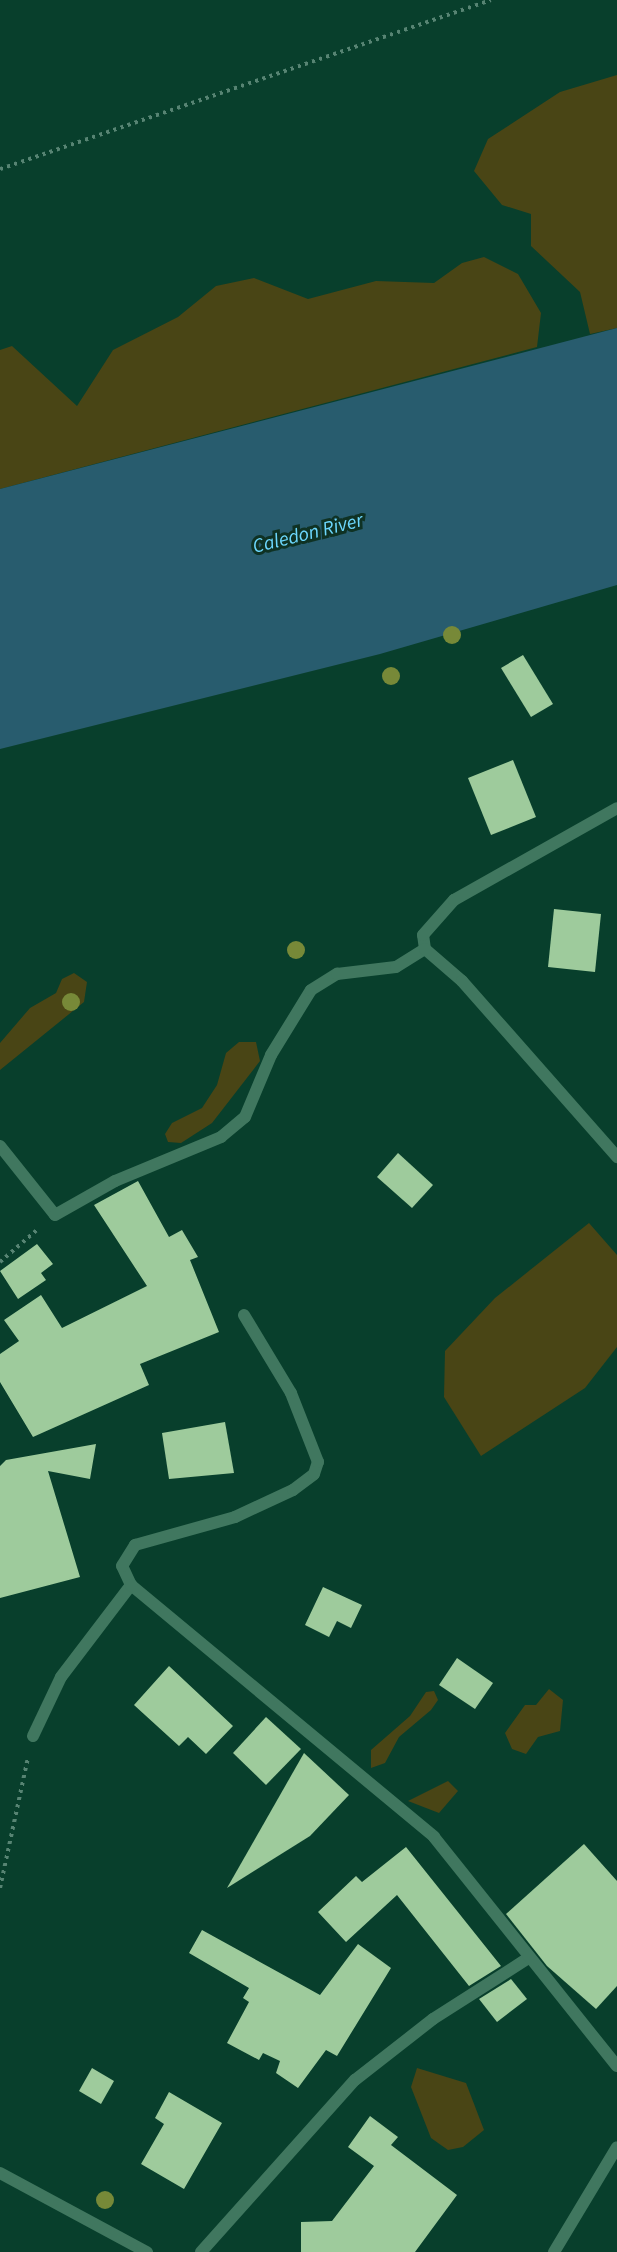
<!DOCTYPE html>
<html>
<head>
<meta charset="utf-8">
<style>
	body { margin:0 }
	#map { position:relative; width:617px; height:2252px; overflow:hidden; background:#083f2c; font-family:"Source Sans 3",sans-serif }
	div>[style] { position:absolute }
	.green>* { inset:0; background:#494515 }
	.water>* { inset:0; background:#285c6e }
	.building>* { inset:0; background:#9ecb9c }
	.path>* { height:4px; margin-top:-2px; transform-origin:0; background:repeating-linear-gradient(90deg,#578473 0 3px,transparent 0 7.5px) }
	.service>* { height:12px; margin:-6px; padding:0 6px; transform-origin:6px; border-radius:6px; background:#40775f }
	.minor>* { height:12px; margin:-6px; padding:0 6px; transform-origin:6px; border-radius:6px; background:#40775f }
	.trees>* { width:18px; height:18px; margin:-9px; border-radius:50%; background:#778938 }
	span { translate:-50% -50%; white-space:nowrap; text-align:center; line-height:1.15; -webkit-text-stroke:6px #0f3224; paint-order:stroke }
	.water-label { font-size:20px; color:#6cd7fd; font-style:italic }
</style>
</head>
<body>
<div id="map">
	<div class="green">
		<div style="clip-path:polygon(617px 75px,617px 328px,590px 334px,580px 292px,531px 246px,531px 214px,502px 205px,474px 171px,488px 139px,560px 92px)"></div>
		<div style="clip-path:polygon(484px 257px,518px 274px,541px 313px,537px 347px,0 489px,0 350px,12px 346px,77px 406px,113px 350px,178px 317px,216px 286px,254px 278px,308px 299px,376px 281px,434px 283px,462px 263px)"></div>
		<div style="clip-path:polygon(74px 973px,87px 982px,84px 1002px,0 1070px,0 1043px,30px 1008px,56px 993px,62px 979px)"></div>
		<div style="clip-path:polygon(239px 1042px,256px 1042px,260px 1061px,212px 1123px,181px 1143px,168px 1142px,165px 1134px,172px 1123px,202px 1108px,217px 1085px,226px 1053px)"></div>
		<div style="clip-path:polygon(589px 1223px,617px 1255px,617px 1347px,585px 1388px,481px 1456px,444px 1397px,445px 1351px,495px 1298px)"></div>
		<div style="clip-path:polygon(549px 1689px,563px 1700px,560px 1731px,538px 1737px,526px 1754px,512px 1749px,505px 1733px,525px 1705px,536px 1705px)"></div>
		<div style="clip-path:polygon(434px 1691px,438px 1700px,431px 1710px,399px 1737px,385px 1763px,371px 1768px,371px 1750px,410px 1716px,426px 1692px)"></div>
		<div style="clip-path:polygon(448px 1781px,458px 1791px,439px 1813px,408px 1801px)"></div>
		<div style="clip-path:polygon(417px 2068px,466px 2083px,484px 2130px,463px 2147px,448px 2150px,431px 2138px,411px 2087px)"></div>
	</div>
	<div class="water">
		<div style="clip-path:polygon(617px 328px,617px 585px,380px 654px,0 749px,0 489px)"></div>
	</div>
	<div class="building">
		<div style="clip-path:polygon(523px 655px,553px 704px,531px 717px,501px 668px)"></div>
		<div style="clip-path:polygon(513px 760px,536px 817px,491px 835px,468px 778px)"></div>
		<div style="clip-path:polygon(554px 909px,601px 914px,595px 972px,548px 967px)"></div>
		<div style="clip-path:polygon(398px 1153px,433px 1185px,412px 1208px,377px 1177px)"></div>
		<div style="clip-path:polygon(138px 1181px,169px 1237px,182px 1230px,198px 1257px,190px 1260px,219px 1332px,140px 1364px,149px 1385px,33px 1437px,0 1382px,0 1354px,19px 1341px,4px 1320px,41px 1295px,62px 1328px,147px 1286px,94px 1205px)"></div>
		<div style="clip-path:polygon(37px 1244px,53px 1264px,41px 1273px,46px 1280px,18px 1299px,0 1271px)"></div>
		<div style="clip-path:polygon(225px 1422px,234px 1473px,169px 1479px,162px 1433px)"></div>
		<div style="clip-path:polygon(96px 1444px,90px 1479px,48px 1471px,80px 1577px,0 1598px,0 1466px,6px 1460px)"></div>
		<div style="clip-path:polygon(323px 1587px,362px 1605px,351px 1628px,337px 1621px,329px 1637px,305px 1625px)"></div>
		<div style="clip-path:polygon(457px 1658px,493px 1683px,475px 1709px,439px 1685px)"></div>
		<div style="clip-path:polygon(169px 1666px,233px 1726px,206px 1754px,188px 1737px,179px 1746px,134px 1705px)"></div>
		<div style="clip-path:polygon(266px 1717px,301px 1749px,266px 1785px,233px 1753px)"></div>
		<div style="clip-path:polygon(304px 1753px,349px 1795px,310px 1836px,227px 1888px)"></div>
		<div style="clip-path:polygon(584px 1844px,617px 1881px,617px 1986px,596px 2009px,547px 1966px,506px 1914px)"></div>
		<div style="clip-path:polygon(406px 1847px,501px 1966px,469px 1986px,397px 1895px,346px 1942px,318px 1912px,356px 1876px,362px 1882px)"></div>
		<div style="clip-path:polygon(202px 1930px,320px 1995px,358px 1944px,391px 1968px,337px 2056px,326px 2050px,298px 2088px,276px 2073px,280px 2061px,263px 2053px,259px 2060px,227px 2043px,249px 2002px,243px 1998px,249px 1988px,189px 1953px)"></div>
		<div style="clip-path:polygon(511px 1979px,527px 1999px,497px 2022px,479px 1999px)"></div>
		<div style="clip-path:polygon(92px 2068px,114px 2081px,101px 2104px,79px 2091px)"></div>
		<div style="clip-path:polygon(169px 2092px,222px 2123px,184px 2189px,141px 2164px,164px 2124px,155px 2118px)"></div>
		<div style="clip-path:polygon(370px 2116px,398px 2137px,391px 2145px,457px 2195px,415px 2252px,301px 2252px,301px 2222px,332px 2221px,374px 2166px,348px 2147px)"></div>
	</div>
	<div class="path">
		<div style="left:0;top:169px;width:519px;rotate:-18.99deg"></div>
		<div style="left:0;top:1262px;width:50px;rotate:-41deg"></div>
		<div style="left:0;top:1888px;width:134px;rotate:-77.9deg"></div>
	</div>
	<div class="service">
		<div style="left:0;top:1146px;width:88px;rotate:51.4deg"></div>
		<div style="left:55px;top:1215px;width:69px;rotate:-29.5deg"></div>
		<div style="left:115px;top:1181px;width:115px;rotate:-22.5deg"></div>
		<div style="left:221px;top:1137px;width:31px;rotate:-40deg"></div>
		<div style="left:245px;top:1117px;width:67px;rotate:-67.2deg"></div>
		<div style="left:271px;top:1055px;width:76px;rotate:-58.4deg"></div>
		<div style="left:311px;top:990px;width:31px;rotate:-32deg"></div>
		<div style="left:337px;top:974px;width:59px;rotate:-6.8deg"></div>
		<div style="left:396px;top:967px;width:34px;rotate:-32deg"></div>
		<div style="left:425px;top:949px;width:14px;rotate:-98deg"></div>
		<div style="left:423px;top:935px;width:47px;rotate:-48.5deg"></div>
		<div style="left:454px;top:900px;width:187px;rotate:-29.4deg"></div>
		<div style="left:33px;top:1736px;width:65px;rotate:-64.6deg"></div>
		<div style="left:61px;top:1677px;width:116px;rotate:-52.7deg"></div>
		<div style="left:131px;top:1585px;width:21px;rotate:-115deg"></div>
		<div style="left:122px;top:1566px;width:25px;rotate:-58deg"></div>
		<div style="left:135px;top:1545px;width:104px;rotate:-15.6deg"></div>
		<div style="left:235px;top:1517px;width:64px;rotate:-25deg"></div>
		<div style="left:293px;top:1490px;width:26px;rotate:-37deg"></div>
		<div style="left:314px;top:1474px;width:13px;rotate:-72deg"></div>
		<div style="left:318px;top:1462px;width:74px;rotate:-111.4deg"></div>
		<div style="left:291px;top:1393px;width:91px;rotate:-121.1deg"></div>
		<div style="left:0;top:2173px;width:167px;rotate:28.3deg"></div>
		<div style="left:201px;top:2252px;width:231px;rotate:-48.2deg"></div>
		<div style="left:355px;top:2080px;width:99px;rotate:-38deg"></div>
		<div style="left:433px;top:2019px;width:112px;rotate:-32.6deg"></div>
	</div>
	<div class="minor">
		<div style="left:425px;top:949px;width:49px;rotate:40.9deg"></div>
		<div style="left:462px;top:981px;width:235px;rotate:48.6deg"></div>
		<div style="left:131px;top:1585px;width:394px;rotate:39.7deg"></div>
		<div style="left:434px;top:1837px;width:293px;rotate:51.4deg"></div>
		<div style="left:554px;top:2252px;width:122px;rotate:-59deg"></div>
	</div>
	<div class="trees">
		<div style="left:452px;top:635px"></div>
		<div style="left:391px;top:676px"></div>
		<div style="left:296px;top:950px"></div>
		<div style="left:71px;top:1002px"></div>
		<div style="left:105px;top:2200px"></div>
	</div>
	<div class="water-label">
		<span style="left:308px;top:534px;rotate:-14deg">Caledon River</span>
	</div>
</div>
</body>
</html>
